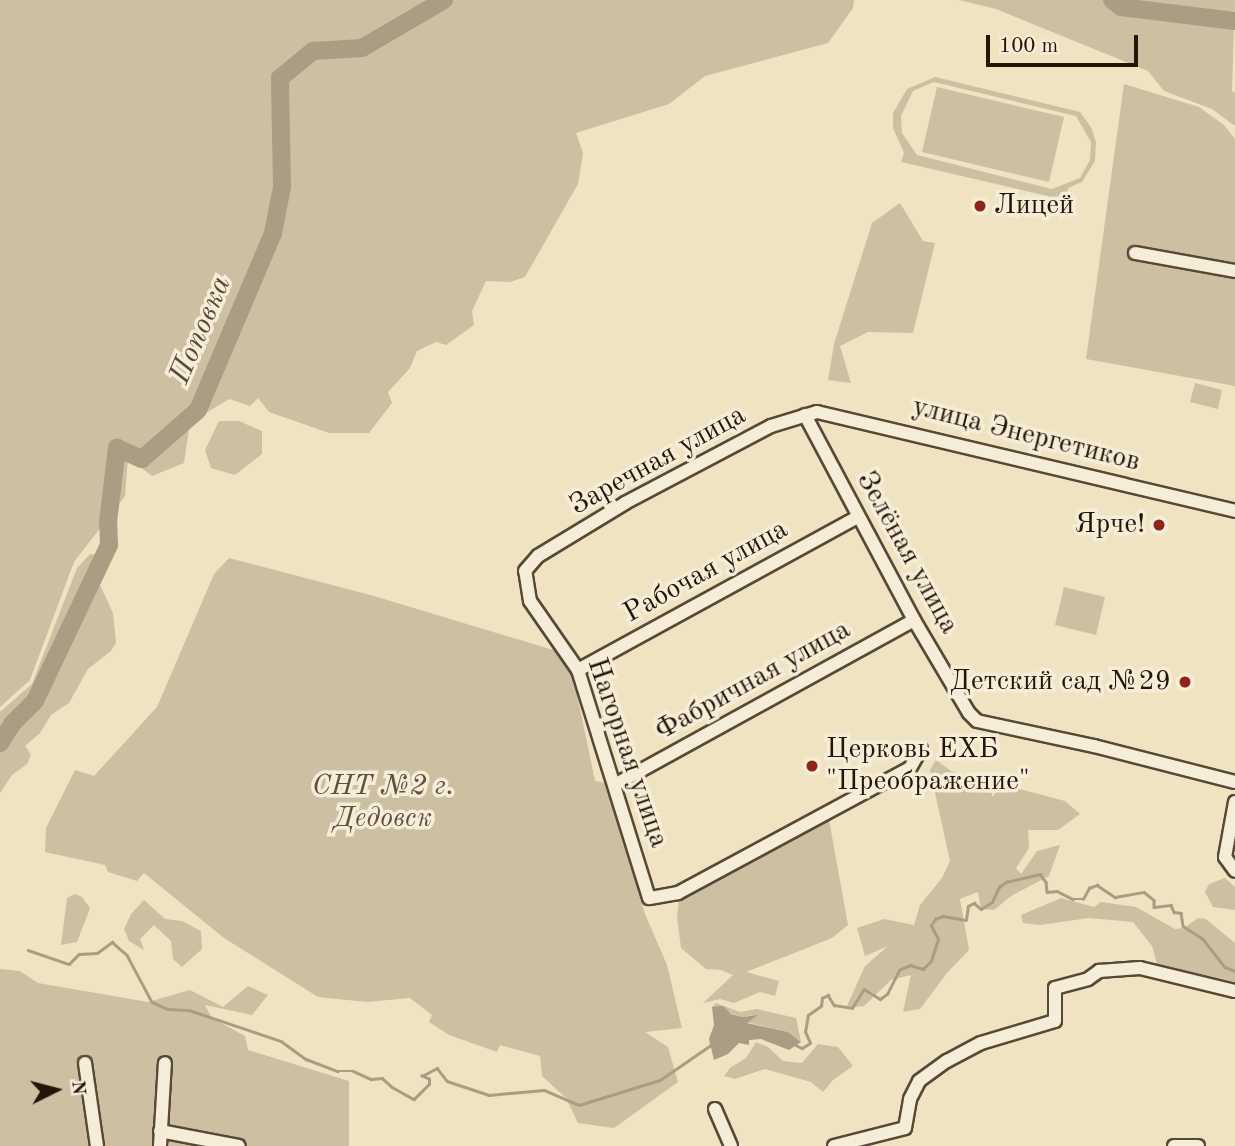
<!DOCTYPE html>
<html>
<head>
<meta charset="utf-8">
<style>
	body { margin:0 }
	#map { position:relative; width:1235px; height:1146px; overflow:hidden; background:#efe3c2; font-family:"Old Standard TT",serif }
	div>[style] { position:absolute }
	.green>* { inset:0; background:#cdc0a2 }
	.water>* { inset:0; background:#aa9d83 }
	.stream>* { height:2.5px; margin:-1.25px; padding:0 1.25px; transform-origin:1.25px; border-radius:1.25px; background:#aa9d83 }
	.river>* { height:18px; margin:-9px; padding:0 9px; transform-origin:9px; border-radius:9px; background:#aa9d83 }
	.roads { filter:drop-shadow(2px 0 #584836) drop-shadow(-2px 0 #584836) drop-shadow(0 2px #584836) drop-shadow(0 -2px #584836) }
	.street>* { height:12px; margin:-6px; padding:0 6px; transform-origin:6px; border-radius:6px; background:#f5edd7 }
	.dots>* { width:19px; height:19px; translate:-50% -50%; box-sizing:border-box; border:4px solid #f5edd7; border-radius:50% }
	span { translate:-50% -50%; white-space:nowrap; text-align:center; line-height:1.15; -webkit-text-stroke:7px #f5edd7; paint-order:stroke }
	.poi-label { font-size:28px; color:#251408 }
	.left { translate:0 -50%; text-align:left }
	.right { translate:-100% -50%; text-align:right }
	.street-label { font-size:28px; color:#251408 }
	.park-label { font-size:28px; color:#60503e; font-style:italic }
	.water-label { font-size:30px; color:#5a4b39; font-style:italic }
	.north { position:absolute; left:21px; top:1055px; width:70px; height:70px; -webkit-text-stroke:5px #f5edd7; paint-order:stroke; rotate:84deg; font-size:19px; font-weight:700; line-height:28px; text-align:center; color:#251408 }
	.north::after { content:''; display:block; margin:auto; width:24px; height:32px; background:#251408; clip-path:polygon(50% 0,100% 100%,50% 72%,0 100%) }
	.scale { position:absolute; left:986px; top:35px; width:152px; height:32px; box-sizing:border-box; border:4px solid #251408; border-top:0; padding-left:9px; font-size:21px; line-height:24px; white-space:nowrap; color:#251408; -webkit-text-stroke:5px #f5edd7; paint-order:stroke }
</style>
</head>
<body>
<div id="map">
	<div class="green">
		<div style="clip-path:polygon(0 0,854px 0,853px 8px,828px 43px,705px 76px,669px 104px,576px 133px,583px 153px,578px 184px,525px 277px,510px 282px,486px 281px,472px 311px,474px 325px,446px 345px,436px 342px,417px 351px,410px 368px,388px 392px,392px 403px,369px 433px,329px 433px,269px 412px,258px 398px,250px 406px,229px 399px,190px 423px,184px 463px,152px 476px,128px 458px,125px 496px,74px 562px,30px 680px,0 707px)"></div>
		<div style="clip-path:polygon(959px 0,1235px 0,1232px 91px,1235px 93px,1235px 126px,1212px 109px,1164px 91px,1148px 71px,996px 9px)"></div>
		<div style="clip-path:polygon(evenodd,935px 77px,1080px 112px,1091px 127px,1096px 142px,1095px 161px,1082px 182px,1068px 188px,1065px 200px,901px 162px,904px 153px,893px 128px,893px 113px,907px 89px,935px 77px,934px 82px,1076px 116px,1091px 142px,1090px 160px,1080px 178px,1052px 189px,917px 155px,902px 133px,901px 116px,913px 91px,934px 82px)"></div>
		<div style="clip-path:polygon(1124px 84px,1199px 107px,1224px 125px,1235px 139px,1235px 386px,1086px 359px)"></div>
		<div style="clip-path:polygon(937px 87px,1064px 117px,1049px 182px,922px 152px)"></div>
		<div style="clip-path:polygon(900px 203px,923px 241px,935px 243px,913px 333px,868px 332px,840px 346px,851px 383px,828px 380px,834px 344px,872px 223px)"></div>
		<div style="clip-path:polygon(1195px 383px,1222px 390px,1218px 409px,1190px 402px)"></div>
		<div style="clip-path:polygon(219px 421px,239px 421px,262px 431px,262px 454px,235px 475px,211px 468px,205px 450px)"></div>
		<div style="clip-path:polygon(90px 554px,100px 555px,103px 565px,100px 585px,113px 613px,116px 643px,111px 651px,88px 669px,69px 703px,51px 715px,40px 733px,25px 746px,31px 755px,27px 764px,12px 775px,0 793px,0 712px,32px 684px,77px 568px)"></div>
		<div style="clip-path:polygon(229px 558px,374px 596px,560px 652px,572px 670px,595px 781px,606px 783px,645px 914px,667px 965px,682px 1028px,645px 1032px,668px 1047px,678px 1082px,614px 1128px,578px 1123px,566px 1098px,542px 1076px,540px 1056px,500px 1045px,497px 1052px,449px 1035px,429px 1022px,432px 1015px,410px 998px,367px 1002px,318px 997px,224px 938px,144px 873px,137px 881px,108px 872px,105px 865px,45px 852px,46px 828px,75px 770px,94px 776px,157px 707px,214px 574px)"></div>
		<div style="clip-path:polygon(1064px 587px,1105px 597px,1096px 635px,1055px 625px)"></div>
		<div style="clip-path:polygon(936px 760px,951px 771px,1065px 801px,1080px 814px,1058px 830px,1028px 830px,1029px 848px,1016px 868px,1021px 874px,1037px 851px,1060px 845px,1049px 876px,1011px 896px,994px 910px,981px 909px,978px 892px,960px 899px,969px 950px,947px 973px,920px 1009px,903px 1012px,911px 975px,891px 980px,864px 1006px,846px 1008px,865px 966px,888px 946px,865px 956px,857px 928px,884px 919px,914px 925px,920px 905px,942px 878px,950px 861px,930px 770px)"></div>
		<div style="clip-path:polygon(828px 814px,848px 925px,832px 938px,746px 972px,779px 981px,775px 996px,760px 992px,734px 1003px,720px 999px,703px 1003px,733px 975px,721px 970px,706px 969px,681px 948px,677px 917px,680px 891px)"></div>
		<div style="clip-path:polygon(1225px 878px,1235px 887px,1235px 910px,1213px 907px,1205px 892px,1209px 884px)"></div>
		<div style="clip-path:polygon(75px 894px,82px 897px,90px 908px,77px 942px,61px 945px,67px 898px)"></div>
		<div style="clip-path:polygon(1061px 898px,1094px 907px,1101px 902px,1136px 907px,1175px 929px,1184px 928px,1198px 918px,1206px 919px,1235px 943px,1235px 982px,1157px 964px,1152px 946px,1133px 922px,1089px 918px,1040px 925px,1023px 923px,1021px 915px)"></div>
		<div style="clip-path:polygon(144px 900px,165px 919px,182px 921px,201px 931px,202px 949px,182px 967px,173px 959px,171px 941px,154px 925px,140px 939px,144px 950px,129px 941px,124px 929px,131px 914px)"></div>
		<div style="clip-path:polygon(0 969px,20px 971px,38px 983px,148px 1002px,190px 990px,223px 1007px,248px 986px,268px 995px,252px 1015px,205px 1005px,212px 1018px,245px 1036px,248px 1050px,349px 1081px,349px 1146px,0 1146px)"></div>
		<div style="clip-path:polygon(716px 1003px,740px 1012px,757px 1009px,796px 1018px,801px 1042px,788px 1032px,746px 1022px,753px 1015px,742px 1017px,712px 1007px)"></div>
		<div style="clip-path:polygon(756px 1042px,768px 1047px,783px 1061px,802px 1063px,818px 1044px,838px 1047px,853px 1066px,833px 1080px,823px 1092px,811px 1082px,765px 1069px,735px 1079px,724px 1076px,730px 1068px,746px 1058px)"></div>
	</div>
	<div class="water">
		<div style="clip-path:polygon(723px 1006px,731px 1014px,742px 1017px,758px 1015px,747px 1023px,788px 1032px,801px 1042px,789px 1050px,761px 1039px,749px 1040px,749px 1045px,739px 1043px,728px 1054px,714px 1060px,709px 1039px,714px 1025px,712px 1007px)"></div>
	</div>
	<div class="stream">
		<div style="left:28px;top:950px;width:43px;rotate:18.9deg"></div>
		<div style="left:69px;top:964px;width:14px;rotate:-45deg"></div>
		<div style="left:79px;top:954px;width:18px;rotate:-3deg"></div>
		<div style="left:97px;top:953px;width:19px;rotate:-36deg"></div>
		<div style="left:112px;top:942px;width:20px;rotate:41deg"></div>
		<div style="left:127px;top:955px;width:53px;rotate:62deg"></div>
		<div style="left:152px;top:1002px;width:17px;rotate:24deg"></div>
		<div style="left:168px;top:1009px;width:21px;rotate:3deg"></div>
		<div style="left:189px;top:1010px;width:97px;rotate:18.6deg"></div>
		<div style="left:281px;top:1041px;width:31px;rotate:36deg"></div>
		<div style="left:306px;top:1059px;width:34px;rotate:21deg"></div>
		<div style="left:338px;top:1071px;width:15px"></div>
		<div style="left:353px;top:1071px;width:20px;rotate:24deg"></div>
		<div style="left:371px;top:1079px;width:11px;rotate:-5deg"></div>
		<div style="left:382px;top:1078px;width:13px;rotate:42deg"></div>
		<div style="left:392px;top:1087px;width:25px;rotate:29deg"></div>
		<div style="left:414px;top:1099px;width:21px;rotate:-45deg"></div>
		<div style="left:429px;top:1084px;width:5px;rotate:-90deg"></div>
		<div style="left:429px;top:1079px;width:8px;rotate:-157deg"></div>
		<div style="left:422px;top:1076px;width:17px;rotate:-28deg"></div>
		<div style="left:437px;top:1068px;width:16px;rotate:52deg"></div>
		<div style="left:447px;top:1081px;width:44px;rotate:18.4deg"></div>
		<div style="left:489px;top:1095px;width:55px;rotate:-5.2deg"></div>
		<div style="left:544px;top:1090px;width:38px;rotate:23deg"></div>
		<div style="left:579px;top:1105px;width:85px;rotate:-17.2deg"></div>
		<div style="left:660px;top:1080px;width:62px;rotate:-34.5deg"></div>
		<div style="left:796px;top:1045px;width:7px;rotate:27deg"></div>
		<div style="left:802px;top:1048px;width:9px;rotate:-32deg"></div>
		<div style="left:810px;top:1043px;width:12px;rotate:-114deg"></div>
		<div style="left:805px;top:1032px;width:17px;rotate:-80deg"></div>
		<div style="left:808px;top:1015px;width:16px;rotate:-35deg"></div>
		<div style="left:821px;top:1006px;width:8px;rotate:-83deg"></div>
		<div style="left:822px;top:998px;width:7px;rotate:-27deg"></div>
		<div style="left:828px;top:995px;width:12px;rotate:59deg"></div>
		<div style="left:834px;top:1005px;width:18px;rotate:9deg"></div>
		<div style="left:852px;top:1008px;width:22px;rotate:-58deg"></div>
		<div style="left:864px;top:989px;width:19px;rotate:32deg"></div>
		<div style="left:880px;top:999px;width:9px;rotate:-36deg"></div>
		<div style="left:887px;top:994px;width:27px;rotate:-63deg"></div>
		<div style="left:899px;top:970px;width:12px;rotate:-24deg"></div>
		<div style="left:910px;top:965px;width:14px;rotate:17deg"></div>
		<div style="left:923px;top:969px;width:11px;rotate:-45deg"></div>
		<div style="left:931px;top:961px;width:23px;rotate:-72deg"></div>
		<div style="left:938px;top:939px;width:15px;rotate:-118deg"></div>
		<div style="left:931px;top:926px;width:8px;rotate:-60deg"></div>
		<div style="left:935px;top:919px;width:9px;rotate:-21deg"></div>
		<div style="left:943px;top:916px;width:23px;rotate:10deg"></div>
		<div style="left:966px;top:920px;width:14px;rotate:-82deg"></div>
		<div style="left:968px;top:906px;width:7px;rotate:-27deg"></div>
		<div style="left:974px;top:903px;width:9px;rotate:41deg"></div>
		<div style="left:981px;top:909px;width:13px;rotate:-32deg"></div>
		<div style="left:992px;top:902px;width:17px;rotate:-65deg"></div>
		<div style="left:999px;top:887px;width:9px;rotate:-36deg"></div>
		<div style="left:1006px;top:882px;width:35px;rotate:-13deg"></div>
		<div style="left:1040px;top:874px;width:10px;rotate:53deg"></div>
		<div style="left:1046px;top:882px;width:10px;rotate:84deg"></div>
		<div style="left:1047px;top:892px;width:10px;rotate:-6deg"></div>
		<div style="left:1057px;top:891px;width:18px;rotate:27deg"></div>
		<div style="left:1073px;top:899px;width:10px"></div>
		<div style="left:1083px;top:899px;width:13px;rotate:-61deg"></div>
		<div style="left:1089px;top:888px;width:9px;rotate:-21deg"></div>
		<div style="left:1097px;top:885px;width:22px;rotate:34deg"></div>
		<div style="left:1115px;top:897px;width:29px;rotate:-10deg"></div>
		<div style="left:1144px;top:892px;width:13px;rotate:39deg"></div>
		<div style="left:1154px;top:900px;width:7px;rotate:90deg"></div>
		<div style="left:1154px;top:907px;width:17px;rotate:-7deg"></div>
		<div style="left:1171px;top:905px;width:8px;rotate:67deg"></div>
		<div style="left:1174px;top:912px;width:7px;rotate:8deg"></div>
		<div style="left:1181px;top:913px;width:13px;rotate:81deg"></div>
		<div style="left:1183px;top:926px;width:24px;rotate:33deg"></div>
		<div style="left:1203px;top:939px;width:36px;rotate:52deg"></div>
		<div style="left:1225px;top:967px;width:11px;rotate:22deg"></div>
	</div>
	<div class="river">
		<div style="left:1112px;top:0;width:11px;rotate:38deg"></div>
		<div style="left:1121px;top:7px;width:115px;rotate:7deg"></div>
		<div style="left:0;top:743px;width:24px;rotate:-57deg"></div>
		<div style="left:13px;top:723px;width:31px;rotate:-45deg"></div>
		<div style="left:35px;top:701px;width:173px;rotate:-64.6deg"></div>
		<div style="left:109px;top:545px;width:23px;rotate:-92deg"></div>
		<div style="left:108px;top:522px;width:75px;rotate:-83.1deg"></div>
		<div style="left:117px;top:448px;width:27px;rotate:24deg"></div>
		<div style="left:142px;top:459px;width:74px;rotate:-41.2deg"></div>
		<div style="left:198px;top:410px;width:192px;rotate:-67deg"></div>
		<div style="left:273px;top:233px;width:47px;rotate:-78.9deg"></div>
		<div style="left:282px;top:187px;width:109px;rotate:-91.1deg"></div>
		<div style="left:280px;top:78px;width:43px;rotate:-39.3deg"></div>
		<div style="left:313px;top:51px;width:49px;rotate:-3.5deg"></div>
		<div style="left:362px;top:48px;width:95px;rotate:-30.3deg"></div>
	</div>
	<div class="roads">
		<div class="street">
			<div style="left:1135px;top:253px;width:102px;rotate:10.2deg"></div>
			<div style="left:805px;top:415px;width:232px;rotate:62deg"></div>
			<div style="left:914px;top:620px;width:108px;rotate:59.4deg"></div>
			<div style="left:969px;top:713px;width:11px;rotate:45deg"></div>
			<div style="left:977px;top:721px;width:120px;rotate:12.1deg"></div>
			<div style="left:1094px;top:746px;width:146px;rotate:14.3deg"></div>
			<div style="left:578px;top:670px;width:318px;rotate:-28.7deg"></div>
			<div style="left:921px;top:749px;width:22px;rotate:120deg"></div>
			<div style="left:910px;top:768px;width:264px;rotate:151.7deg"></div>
			<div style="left:678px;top:893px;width:29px;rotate:170deg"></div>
			<div style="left:649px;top:898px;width:239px;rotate:-107.3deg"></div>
			<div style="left:578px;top:670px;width:84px;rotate:-124.8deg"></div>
			<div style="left:530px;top:601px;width:30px;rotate:-99deg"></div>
			<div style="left:525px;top:571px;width:20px;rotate:-49deg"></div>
			<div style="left:538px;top:556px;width:102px;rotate:-31.3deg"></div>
			<div style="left:625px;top:503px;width:165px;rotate:-27.8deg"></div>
			<div style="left:771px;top:426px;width:48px;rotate:-16.9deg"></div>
			<div style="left:817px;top:412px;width:430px;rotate:13.3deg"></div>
			<div style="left:616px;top:784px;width:340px;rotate:-28.8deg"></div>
			<div style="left:1235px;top:802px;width:56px;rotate:100.3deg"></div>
			<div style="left:1225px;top:857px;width:17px;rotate:54deg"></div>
			<div style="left:85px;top:1063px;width:84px;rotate:81.8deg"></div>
			<div style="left:715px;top:1109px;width:40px;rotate:66.6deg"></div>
			<div style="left:160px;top:1131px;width:80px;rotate:10.8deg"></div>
			<div style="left:160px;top:1146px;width:83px;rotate:-86.6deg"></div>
			<div style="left:834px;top:1146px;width:73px;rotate:-14.2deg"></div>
			<div style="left:905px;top:1128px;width:29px;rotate:-80deg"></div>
			<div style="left:910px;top:1099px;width:20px;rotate:-63deg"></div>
			<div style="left:919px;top:1081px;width:34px;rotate:-36deg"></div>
			<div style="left:947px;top:1061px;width:38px;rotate:-28deg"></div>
			<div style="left:981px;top:1043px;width:77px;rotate:-16.6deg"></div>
			<div style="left:1055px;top:1021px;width:33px;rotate:-90deg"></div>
			<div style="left:1055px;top:988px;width:34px;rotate:-15deg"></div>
			<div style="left:1088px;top:979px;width:14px;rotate:-36deg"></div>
			<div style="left:1099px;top:971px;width:41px;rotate:-4.2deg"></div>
			<div style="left:1140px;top:968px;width:98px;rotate:13.6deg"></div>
			<div style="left:1174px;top:1146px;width:24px"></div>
		</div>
	</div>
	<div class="dots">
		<div style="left:980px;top:206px;background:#8f2418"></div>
		<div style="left:1159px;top:525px;background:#8f2418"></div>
		<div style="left:1185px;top:682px;background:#8f2418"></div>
		<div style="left:812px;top:766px;background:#8f2418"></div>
	</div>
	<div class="poi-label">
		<span class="left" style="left:994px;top:206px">Лицей</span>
		<span class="right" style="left:1145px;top:525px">Ярче!</span>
		<span class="right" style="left:1171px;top:682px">Детский сад №29</span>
		<span class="left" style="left:826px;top:766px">Церковь ЕХБ<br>"Преображение"</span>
	</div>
	<div class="street-label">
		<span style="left:1026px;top:435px;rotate:14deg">улица Энергетиков</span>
		<span style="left:658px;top:461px;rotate:-29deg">Заречная улица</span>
		<span style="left:907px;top:553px;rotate:61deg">Зелёная улица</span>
		<span style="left:706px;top:572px;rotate:-29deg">Рабочая улица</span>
		<span style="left:753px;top:681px;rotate:-29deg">Фабричная улица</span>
		<span style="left:627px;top:753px;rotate:71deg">Нагорная улица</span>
	</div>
	<div class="park-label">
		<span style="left:383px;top:803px">СНТ №2 г.<br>Дедовск</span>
	</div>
	<div class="water-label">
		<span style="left:201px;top:330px;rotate:-67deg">Поповка</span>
	</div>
	<div class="north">N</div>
	<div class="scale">100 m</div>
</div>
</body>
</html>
